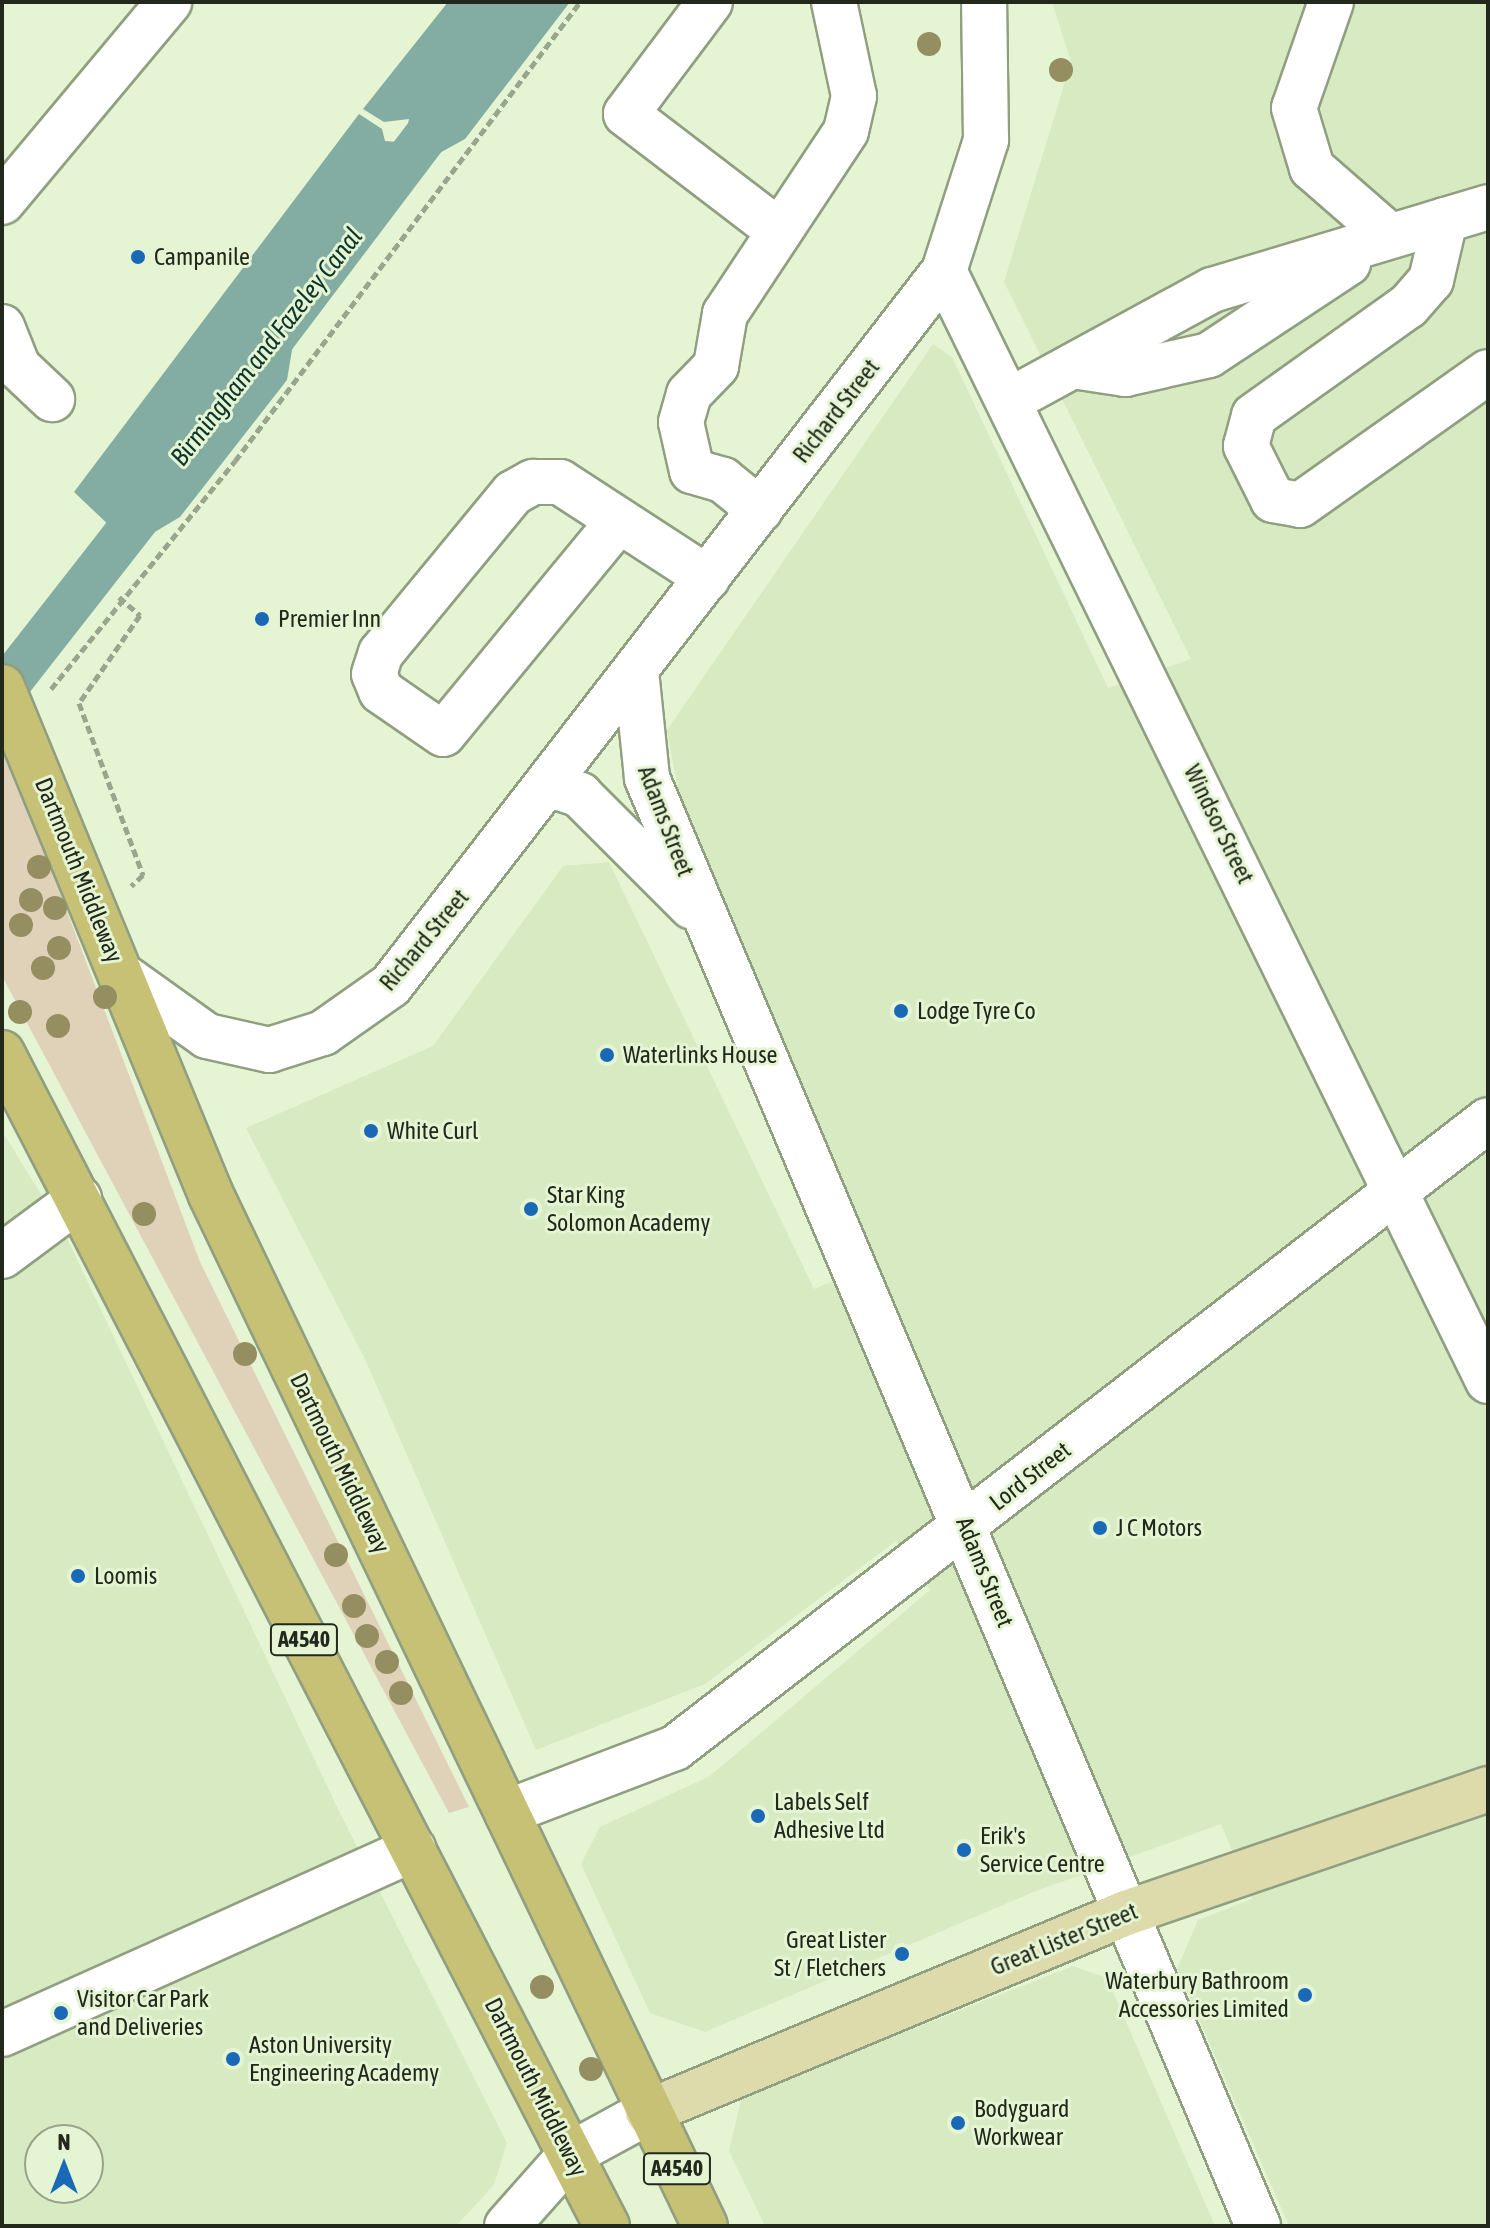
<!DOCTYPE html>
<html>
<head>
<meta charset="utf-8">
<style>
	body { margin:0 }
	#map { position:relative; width:1490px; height:2228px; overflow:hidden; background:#e5f5d3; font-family:"Asap Condensed",sans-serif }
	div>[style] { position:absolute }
	.built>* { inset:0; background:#d7eac2 }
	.green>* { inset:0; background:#e0d1b9 }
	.water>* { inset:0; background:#83aca2 }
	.canal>* { height:44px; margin:-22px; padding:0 22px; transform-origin:22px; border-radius:22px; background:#83aca2 }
	.path>* { height:5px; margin-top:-2.5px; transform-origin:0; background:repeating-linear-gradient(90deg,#99a58c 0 8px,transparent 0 12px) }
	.roads { filter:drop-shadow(2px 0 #909f80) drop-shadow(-2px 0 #909f80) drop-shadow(0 2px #909f80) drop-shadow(0 -2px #909f80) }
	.minor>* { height:44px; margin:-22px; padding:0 22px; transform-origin:22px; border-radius:22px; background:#fff }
	.major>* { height:44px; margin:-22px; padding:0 22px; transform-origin:22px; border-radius:22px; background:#dddaac }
	.highway>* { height:44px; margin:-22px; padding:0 22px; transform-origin:22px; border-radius:22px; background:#c7c175 }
	.trees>* { width:24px; height:24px; margin:-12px; border-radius:50%; background:#958e60 }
	.dots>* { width:22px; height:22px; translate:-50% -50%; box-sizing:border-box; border:4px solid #e5f5d3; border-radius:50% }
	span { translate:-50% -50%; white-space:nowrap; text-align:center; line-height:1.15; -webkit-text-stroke:6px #e5f5d3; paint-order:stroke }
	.shield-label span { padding:2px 6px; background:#e5f5d3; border:2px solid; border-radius:6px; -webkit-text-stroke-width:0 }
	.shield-label { font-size:22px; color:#22281c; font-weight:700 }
	.poi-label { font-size:24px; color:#22281c }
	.left { translate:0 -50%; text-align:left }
	.right { translate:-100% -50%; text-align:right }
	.street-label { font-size:24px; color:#22281c }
	.water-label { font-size:26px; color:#0d342d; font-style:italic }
	.frame { position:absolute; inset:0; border:4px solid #22281c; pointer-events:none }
	.north { position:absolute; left:24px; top:2124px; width:80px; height:80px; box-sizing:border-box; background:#e5f5d3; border:2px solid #97a38a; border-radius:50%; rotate:0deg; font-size:22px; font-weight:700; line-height:32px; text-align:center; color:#22281c }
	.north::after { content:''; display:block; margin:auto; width:28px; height:36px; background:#1969b7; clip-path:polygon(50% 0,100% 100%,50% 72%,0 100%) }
</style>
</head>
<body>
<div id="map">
	<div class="built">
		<div style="clip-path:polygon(1052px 2px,1488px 2px,1488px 2226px,1289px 2226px,1177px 1969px,1198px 1920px,1252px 1899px,1221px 1824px,1031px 1893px,705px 2032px,650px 2013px,581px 1864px,600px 1827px,710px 1776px,930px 1590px,896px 1541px,705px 1684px,536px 1750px,365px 1359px,246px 1128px,433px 1046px,563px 866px,609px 862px,814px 1289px,864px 1268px,685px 826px,667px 730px,933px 344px,952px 357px,1108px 688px,1191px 659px,1004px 282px,1071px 62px)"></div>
		<div style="clip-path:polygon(evenodd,2px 1131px,63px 1230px,339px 1811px,507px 2143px,494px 2185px,456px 2226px,2px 2226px,2px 1131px,40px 2140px,88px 2140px,88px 2188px,40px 2188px,40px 2140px)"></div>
		<div style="clip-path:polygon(1073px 1966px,1107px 1978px,1215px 2226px,765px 2226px,729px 2151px,742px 2096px)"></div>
	</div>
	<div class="green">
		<div style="clip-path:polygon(2px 740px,200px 1262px,469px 1807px,449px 1813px,2px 976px)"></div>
	</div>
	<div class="water">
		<div style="clip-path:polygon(448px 2px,570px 2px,465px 139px,398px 176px,409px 119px,384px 122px,363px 109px)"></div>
		<div style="clip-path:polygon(359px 114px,382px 129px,385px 141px,398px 142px,266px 313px,267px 323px,300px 302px,287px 380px,180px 517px,106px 561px,113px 529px,74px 492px)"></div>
	</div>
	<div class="canal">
		<div style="left:264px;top:350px;width:278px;rotate:-52.9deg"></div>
		<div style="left:2px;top:692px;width:226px;rotate:-52deg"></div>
	</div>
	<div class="path">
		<div style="left:119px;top:597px;width:28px;rotate:41deg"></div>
		<div style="left:140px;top:615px;width:107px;rotate:124.7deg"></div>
		<div style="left:79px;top:703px;width:184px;rotate:69.6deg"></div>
		<div style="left:143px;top:875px;width:16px;rotate:137deg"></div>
		<div style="left:51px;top:689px;width:293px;rotate:-51.1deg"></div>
		<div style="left:235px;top:461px;width:574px;rotate:-53.07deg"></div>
	</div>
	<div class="roads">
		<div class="minor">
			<div style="left:710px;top:2px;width:140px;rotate:126.9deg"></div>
			<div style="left:626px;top:114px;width:193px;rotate:37.4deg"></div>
			<div style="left:1331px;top:2px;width:112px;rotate:109.2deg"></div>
			<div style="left:1294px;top:108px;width:63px;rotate:73.3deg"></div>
			<div style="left:1312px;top:168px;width:103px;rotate:41.1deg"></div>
			<div style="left:2px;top:202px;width:261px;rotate:-50.1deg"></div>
			<div style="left:1445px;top:220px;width:62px;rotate:103.1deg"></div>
			<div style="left:1431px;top:280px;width:35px;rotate:131deg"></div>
			<div style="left:1408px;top:306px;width:189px;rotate:144.5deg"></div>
			<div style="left:1254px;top:416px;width:31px;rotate:105deg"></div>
			<div style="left:1246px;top:446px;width:60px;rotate:63.4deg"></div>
			<div style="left:1273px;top:500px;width:27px;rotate:10deg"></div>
			<div style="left:1300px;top:505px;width:230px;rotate:-35.3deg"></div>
			<div style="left:944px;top:271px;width:1236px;rotate:63.89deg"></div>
			<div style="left:2px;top:327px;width:43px;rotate:68.2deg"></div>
			<div style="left:18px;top:367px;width:47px;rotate:43.3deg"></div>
			<div style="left:1073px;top:366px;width:53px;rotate:8.7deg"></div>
			<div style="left:1125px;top:374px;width:86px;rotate:-12.7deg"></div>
			<div style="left:1209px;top:355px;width:167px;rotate:-33.5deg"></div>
			<div style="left:1012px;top:399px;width:228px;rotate:-28.6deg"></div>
			<div style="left:1212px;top:290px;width:288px;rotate:-16.7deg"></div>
			<div style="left:760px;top:510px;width:48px;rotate:-141deg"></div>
			<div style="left:723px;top:480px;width:32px;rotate:-164deg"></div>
			<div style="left:692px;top:471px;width:50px;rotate:-102.7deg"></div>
			<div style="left:681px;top:422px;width:29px;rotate:-74deg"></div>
			<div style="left:689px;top:394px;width:39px;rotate:-46deg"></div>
			<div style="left:716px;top:366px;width:53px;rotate:-80.2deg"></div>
			<div style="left:725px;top:314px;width:219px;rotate:-56.5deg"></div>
			<div style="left:846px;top:131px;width:36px;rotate:-77deg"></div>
			<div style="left:854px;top:96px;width:96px;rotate:-102deg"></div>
			<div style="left:617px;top:523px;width:273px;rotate:129.5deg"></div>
			<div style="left:443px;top:734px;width:75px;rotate:-145.3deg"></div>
			<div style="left:381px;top:691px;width:18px;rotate:-112deg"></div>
			<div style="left:374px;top:674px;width:22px;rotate:-72deg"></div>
			<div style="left:381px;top:653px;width:207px;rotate:-50.5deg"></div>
			<div style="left:513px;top:493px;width:23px;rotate:-29deg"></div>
			<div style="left:533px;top:482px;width:27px"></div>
			<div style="left:560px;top:482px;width:176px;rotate:33deg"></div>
			<div style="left:636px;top:671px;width:108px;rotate:84.1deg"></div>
			<div style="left:647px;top:778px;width:1572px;rotate:67.12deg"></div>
			<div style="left:550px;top:785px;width:32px;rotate:18deg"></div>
			<div style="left:580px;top:795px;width:158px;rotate:45deg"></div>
			<div style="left:123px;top:976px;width:103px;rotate:35.5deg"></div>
			<div style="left:207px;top:1036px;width:64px;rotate:12.7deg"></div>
			<div style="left:269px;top:1050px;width:57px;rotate:-17.5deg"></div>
			<div style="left:323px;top:1033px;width:83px;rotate:-35.2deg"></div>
			<div style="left:391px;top:985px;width:903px;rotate:-52.24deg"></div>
			<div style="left:944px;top:271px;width:138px;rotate:-72.2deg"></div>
			<div style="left:986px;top:140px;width:138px;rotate:-90.8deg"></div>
			<div style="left:2px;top:1256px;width:96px;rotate:-36.5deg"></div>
			<div style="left:507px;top:1812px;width:180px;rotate:-20.9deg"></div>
			<div style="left:675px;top:1748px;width:1027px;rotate:-37.68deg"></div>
			<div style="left:2px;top:2034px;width:451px;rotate:-24.2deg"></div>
			<div style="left:507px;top:2226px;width:96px;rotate:-48.4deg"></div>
			<div style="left:571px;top:2154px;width:88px;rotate:-28.6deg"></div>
		</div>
		<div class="major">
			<div style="left:648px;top:2112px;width:518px;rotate:-22.6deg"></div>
			<div style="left:1126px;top:1913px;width:383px;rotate:-18.9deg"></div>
		</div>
		<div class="highway">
			<div style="left:2px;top:687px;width:549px;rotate:67.64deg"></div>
			<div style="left:211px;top:1195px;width:1143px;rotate:64.4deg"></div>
			<div style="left:2px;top:1053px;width:1320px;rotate:62.72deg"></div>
		</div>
	</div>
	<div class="trees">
		<div style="left:929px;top:44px"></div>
		<div style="left:1061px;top:70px"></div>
		<div style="left:39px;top:867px"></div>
		<div style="left:31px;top:900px"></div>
		<div style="left:55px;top:908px"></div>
		<div style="left:21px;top:925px"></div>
		<div style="left:59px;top:948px"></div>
		<div style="left:43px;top:968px"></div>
		<div style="left:105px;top:997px"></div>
		<div style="left:20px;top:1012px"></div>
		<div style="left:58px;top:1026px"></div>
		<div style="left:144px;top:1214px"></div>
		<div style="left:245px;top:1354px"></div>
		<div style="left:336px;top:1555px"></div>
		<div style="left:354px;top:1606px"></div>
		<div style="left:367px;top:1636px"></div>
		<div style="left:387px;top:1662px"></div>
		<div style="left:401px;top:1693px"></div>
		<div style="left:542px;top:1987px"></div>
		<div style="left:591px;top:2069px"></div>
	</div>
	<div class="dots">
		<div style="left:138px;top:257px;background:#1969b7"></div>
		<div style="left:262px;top:619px;background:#1969b7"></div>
		<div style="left:901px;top:1011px;background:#1969b7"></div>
		<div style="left:607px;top:1055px;background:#1969b7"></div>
		<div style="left:371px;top:1131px;background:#1969b7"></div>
		<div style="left:531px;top:1209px;background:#1969b7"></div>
		<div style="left:1100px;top:1528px;background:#1969b7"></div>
		<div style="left:78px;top:1576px;background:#1969b7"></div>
		<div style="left:758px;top:1816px;background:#1969b7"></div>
		<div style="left:964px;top:1850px;background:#1969b7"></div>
		<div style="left:902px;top:1954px;background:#1969b7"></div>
		<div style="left:1305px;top:1995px;background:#1969b7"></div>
		<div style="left:61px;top:2013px;background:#1969b7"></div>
		<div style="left:233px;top:2059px;background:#1969b7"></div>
		<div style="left:958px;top:2123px;background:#1969b7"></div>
	</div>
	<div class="shield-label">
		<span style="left:304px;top:1640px">A4540</span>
		<span style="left:677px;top:2169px">A4540</span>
	</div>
	<div class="poi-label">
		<span class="left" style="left:154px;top:257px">Campanile</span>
		<span class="left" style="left:278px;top:619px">Premier Inn</span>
		<span class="left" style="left:917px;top:1011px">Lodge Tyre Co</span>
		<span class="left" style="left:623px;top:1055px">Waterlinks House</span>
		<span class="left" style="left:387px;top:1131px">White Curl</span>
		<span class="left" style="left:547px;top:1209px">Star King<br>Solomon Academy</span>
		<span class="left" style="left:1116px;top:1528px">J C Motors</span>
		<span class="left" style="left:94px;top:1576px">Loomis</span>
		<span class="left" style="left:774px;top:1816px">Labels Self<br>Adhesive Ltd</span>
		<span class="left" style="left:980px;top:1850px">Erik's<br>Service Centre</span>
		<span class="right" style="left:886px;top:1954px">Great Lister<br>St / Fletchers</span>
		<span class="right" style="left:1289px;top:1995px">Waterbury Bathroom<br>Accessories Limited</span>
		<span class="left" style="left:77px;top:2013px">Visitor Car Park<br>and Deliveries</span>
		<span class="left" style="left:249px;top:2059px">Aston University<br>Engineering Academy</span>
		<span class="left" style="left:974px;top:2123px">Bodyguard<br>Workwear</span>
	</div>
	<div class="street-label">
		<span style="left:836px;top:411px;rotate:-52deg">Richard Street</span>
		<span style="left:666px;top:821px;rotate:69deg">Adams Street</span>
		<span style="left:1219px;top:824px;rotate:64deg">Windsor Street</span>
		<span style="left:79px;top:870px;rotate:68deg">Dartmouth Middleway</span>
		<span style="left:424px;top:940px;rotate:-50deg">Richard Street</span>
		<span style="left:340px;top:1463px;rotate:64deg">Dartmouth Middleway</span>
		<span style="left:1030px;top:1476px;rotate:-38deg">Lord Street</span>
		<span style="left:985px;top:1572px;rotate:68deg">Adams Street</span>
		<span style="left:1064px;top:1939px;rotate:-22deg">Great Lister Street</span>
		<span style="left:536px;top:2087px;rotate:63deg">Dartmouth Middleway</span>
	</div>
	<div class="water-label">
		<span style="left:267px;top:347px;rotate:-52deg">Birmingham and Fazeley Canal</span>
	</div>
	<div class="frame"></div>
	<div class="north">N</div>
</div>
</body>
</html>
